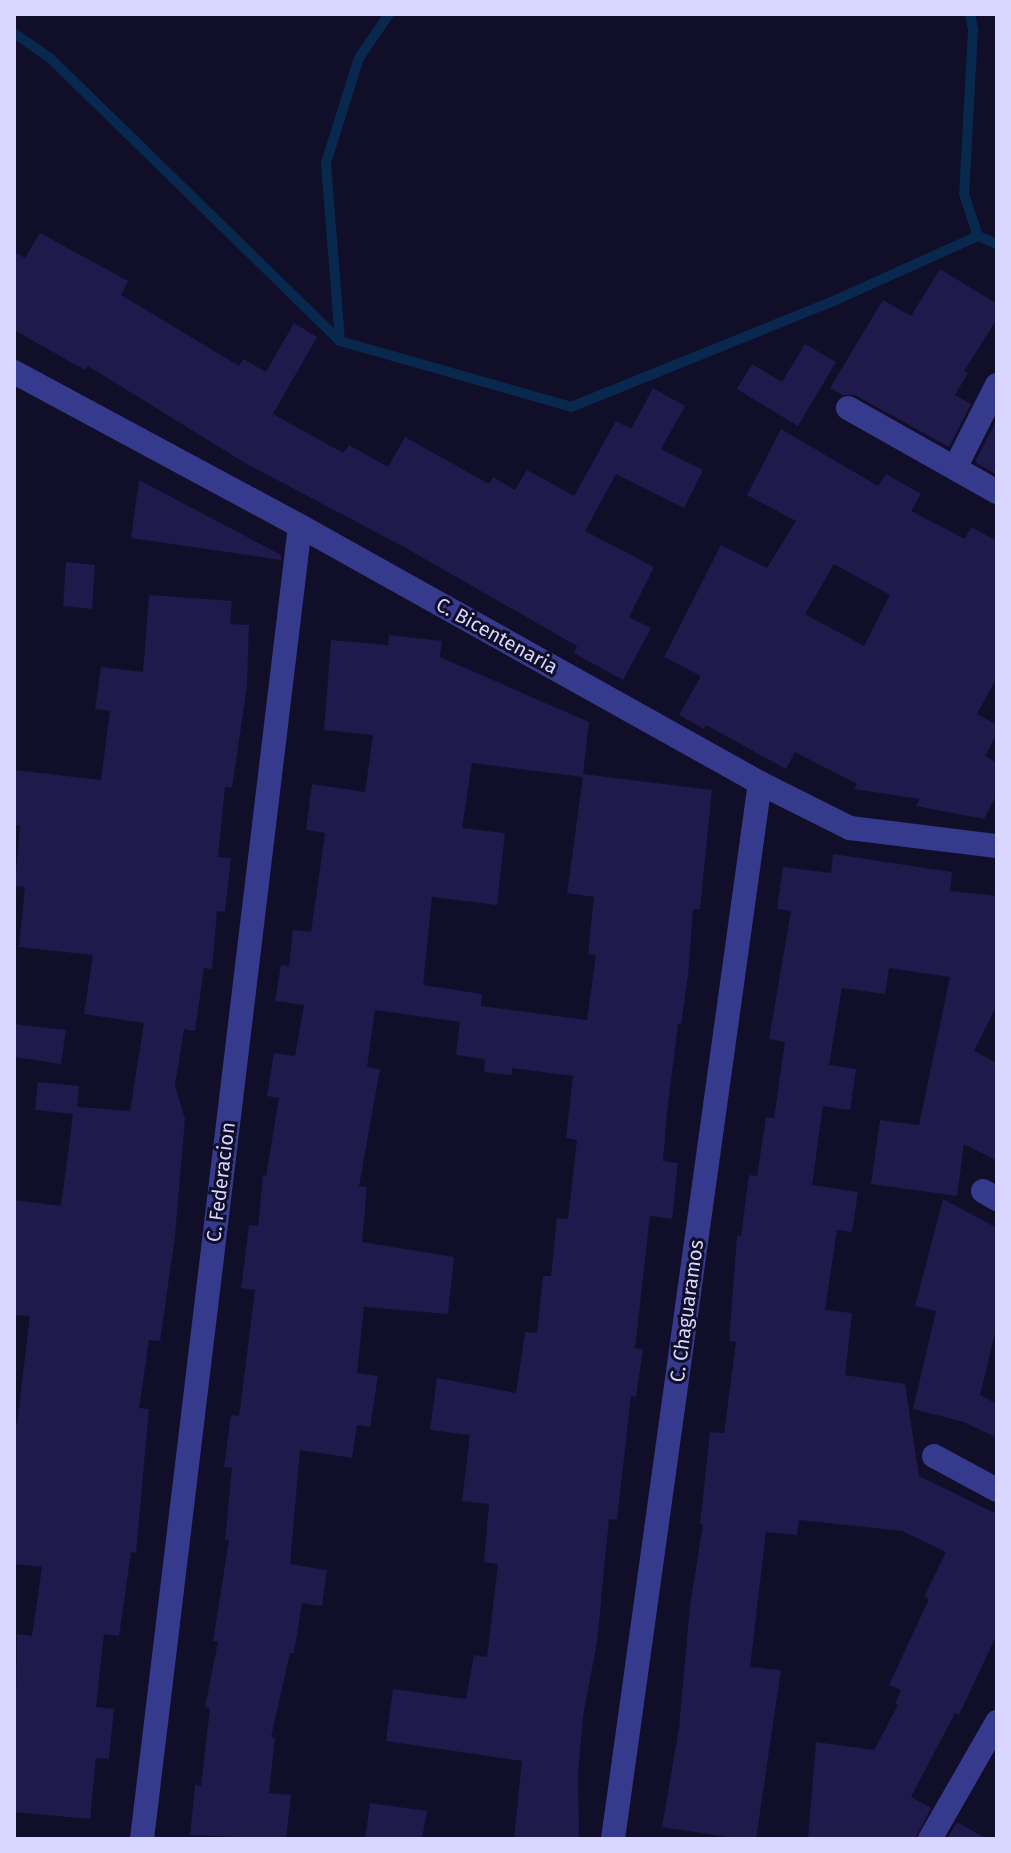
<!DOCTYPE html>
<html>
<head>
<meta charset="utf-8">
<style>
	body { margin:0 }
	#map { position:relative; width:1011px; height:1853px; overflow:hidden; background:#110e29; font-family:"Fira Sans",sans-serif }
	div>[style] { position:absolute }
	.stream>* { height:10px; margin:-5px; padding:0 5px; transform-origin:5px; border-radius:5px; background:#08284e }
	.building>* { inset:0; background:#1f194c }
	.street>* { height:24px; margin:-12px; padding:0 12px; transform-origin:12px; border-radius:12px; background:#363a8c }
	span { translate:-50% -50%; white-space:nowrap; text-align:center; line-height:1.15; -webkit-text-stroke:6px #110e29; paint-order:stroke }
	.street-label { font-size:20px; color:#d8d6ff }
	.frame { position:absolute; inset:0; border:16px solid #d8d6ff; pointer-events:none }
</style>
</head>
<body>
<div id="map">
	<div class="stream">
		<div style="left:970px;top:14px;width:16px;rotate:79deg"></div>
		<div style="left:973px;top:30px;width:164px;rotate:93.1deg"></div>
		<div style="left:964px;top:194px;width:44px;rotate:71.6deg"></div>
		<div style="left:14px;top:33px;width:44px;rotate:34.8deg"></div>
		<div style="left:50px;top:58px;width:405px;rotate:44.3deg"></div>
		<div style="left:340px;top:341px;width:240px;rotate:15.9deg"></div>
		<div style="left:571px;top:407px;width:278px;rotate:-22deg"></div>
		<div style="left:829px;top:303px;width:163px;rotate:-24.2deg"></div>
		<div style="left:978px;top:236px;width:21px;rotate:23deg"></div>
		<div style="left:340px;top:341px;width:179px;rotate:-94.5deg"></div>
		<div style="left:326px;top:163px;width:110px;rotate:-72.6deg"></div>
		<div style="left:359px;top:58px;width:53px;rotate:-55.7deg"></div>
	</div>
	<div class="building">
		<div style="clip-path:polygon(40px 233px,128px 281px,121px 295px,239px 366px,243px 359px,266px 372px,294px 323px,317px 337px,273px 414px,343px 453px,349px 445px,388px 467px,405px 437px,489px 484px,493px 477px,515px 490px,527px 470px,574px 496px,616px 421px,631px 429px,653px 388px,685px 406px,661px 449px,703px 470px,684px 508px,616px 474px,585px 531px,654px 567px,629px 617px,651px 628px,623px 680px,574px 653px,577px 646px,404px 547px,245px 463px,88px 366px,85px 370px,14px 330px,14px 252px,25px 258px)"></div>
		<div style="clip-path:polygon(940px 269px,997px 304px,997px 319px,964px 371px,968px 373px,955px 395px,971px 404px,949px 447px,855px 395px,842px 395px,830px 388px,883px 300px,911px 316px)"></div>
		<div style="clip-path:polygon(805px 344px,836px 362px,798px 426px,737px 389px,752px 364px,782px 382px)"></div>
		<div style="clip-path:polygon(997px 419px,997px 475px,975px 462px)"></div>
		<div style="clip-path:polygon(evenodd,781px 429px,878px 486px,886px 474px,921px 494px,911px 511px,965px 539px,971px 527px,997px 541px,997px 677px,977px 714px,997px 725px,997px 734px,985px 756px,997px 763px,997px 794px,984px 819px,916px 806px,920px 799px,854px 789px,857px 784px,795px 752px,786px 769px,706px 725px,704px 729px,679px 715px,701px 676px,664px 657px,721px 545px,767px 568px,796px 521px,747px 495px,781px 429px,834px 564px,890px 595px,864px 646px,805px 614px,834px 564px)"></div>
		<div style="clip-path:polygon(139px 480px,281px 555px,281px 560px,131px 538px)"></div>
		<div style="clip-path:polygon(66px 562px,95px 565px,92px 609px,63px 606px)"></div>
		<div style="clip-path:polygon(149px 595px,232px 601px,230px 624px,249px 625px,247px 686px,232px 788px,225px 787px,218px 857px,231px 858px,225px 912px,217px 911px,212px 969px,204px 968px,195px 1031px,184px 1029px,175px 1086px,185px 1119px,175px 1236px,160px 1341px,149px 1340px,139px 1408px,149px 1409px,136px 1553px,131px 1552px,119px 1636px,104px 1634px,96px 1707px,114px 1709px,109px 1759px,96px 1758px,90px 1819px,14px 1812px,17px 1634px,32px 1636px,42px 1567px,14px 1564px,14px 1424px,17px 1424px,30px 1316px,14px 1315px,14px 1200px,61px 1206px,73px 1114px,35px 1110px,38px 1082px,79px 1086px,77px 1107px,130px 1111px,144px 1023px,84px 1014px,93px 955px,19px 947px,25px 887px,15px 886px,20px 826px,14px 825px,14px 770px,101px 780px,110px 711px,95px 709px,101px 667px,143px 672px)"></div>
		<div style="clip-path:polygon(evenodd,389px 635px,442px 641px,440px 657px,589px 722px,583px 774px,712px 790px,700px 909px,693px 909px,688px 976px,681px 1024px,678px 1024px,667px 1112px,663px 1161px,678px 1163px,672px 1219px,650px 1216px,635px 1348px,643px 1349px,636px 1397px,631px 1396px,617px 1520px,609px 1519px,597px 1642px,583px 1716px,578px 1774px,579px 1839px,514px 1839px,522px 1761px,386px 1741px,393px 1689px,466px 1699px,474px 1655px,487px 1657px,498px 1564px,484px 1562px,489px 1504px,462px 1501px,470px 1435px,430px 1430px,437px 1378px,516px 1393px,525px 1332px,537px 1333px,543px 1276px,551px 1276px,557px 1218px,568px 1219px,577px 1140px,566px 1138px,573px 1076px,512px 1068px,512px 1075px,484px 1072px,485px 1059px,456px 1055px,460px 1022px,375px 1010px,367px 1067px,380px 1069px,359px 1186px,367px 1187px,362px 1242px,454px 1257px,448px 1314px,364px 1307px,357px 1373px,378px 1376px,370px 1427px,357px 1425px,352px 1458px,300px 1450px,290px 1564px,327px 1570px,322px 1606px,302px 1603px,294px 1653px,290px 1653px,271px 1737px,275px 1738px,269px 1793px,291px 1795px,286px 1839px,190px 1835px,195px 1785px,201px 1786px,210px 1708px,205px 1707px,218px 1642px,213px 1641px,229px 1540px,225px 1540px,232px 1468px,224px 1467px,231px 1415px,239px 1416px,255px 1290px,241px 1288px,249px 1225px,258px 1226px,263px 1175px,266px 1176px,279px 1098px,267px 1096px,274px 1053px,295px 1056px,304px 1005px,275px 1001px,281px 965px,289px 966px,293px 930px,311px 932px,325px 833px,306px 830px,312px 784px,365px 792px,373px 735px,324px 730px,331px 640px,388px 645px,389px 635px,472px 763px,583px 777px,567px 893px,594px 897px,588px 954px,596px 955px,587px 1020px,481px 1006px,482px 994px,423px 985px,432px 897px,497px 905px,505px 833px,462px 828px,472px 763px)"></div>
		<div style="clip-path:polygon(833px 854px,952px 872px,950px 891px,997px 896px,997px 1005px,974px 1051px,997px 1063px,997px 1161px,964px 1144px,957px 1196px,871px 1184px,880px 1120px,919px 1125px,950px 977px,889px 968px,885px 994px,842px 988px,829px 1065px,856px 1069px,850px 1110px,823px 1106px,812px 1185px,858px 1192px,852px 1232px,837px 1230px,825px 1310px,852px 1313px,845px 1375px,905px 1384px,919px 1476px,997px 1514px,997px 1634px,959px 1715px,955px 1713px,911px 1797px,931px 1808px,915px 1839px,808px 1839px,816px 1742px,874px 1750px,898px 1705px,895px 1704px,901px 1690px,889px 1685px,929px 1599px,924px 1597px,946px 1552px,902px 1531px,799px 1520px,797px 1535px,766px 1532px,750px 1667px,781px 1670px,756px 1839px,741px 1839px,662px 1827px,679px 1728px,690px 1606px,703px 1524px,700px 1524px,710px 1432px,724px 1433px,736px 1342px,729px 1341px,737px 1236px,741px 1236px,749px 1175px,757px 1176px,766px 1117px,774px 1118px,785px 1042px,769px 1039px,791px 911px,777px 909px,783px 867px,831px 873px)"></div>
		<div style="clip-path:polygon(14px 1024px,66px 1030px,61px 1064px,14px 1057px)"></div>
		<div style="clip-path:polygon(943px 1199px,997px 1228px,997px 1325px,980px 1395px,997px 1404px,997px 1438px,964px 1422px,913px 1409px,936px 1311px,915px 1306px)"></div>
		<div style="clip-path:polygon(370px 1803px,427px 1811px,422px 1839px,365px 1839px)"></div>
		<div style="clip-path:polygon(957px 1822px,987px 1839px,947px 1839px)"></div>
	</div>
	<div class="street">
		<div style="left:14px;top:372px;width:325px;rotate:28.3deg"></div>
		<div style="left:300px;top:526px;width:527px;rotate:29.19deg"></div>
		<div style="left:760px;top:783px;width:101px;rotate:26.6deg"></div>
		<div style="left:850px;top:828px;width:148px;rotate:7deg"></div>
		<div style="left:848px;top:408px;width:171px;rotate:29.4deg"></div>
		<div style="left:955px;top:468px;width:93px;rotate:-63.2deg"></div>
		<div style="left:983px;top:1191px;width:16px;rotate:30deg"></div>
		<div style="left:934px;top:1456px;width:72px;rotate:28.4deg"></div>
		<div style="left:142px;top:1839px;width:1322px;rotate:-83.14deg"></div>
		<div style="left:613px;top:1839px;width:1066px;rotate:-82.08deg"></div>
		<div style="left:930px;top:1839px;width:135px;rotate:-60.2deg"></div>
	</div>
	<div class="street-label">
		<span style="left:497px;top:636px;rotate:29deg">C. Bicentenaria</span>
		<span style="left:221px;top:1182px;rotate:-83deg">C. Federacion</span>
		<span style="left:687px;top:1311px;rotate:-82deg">C. Chaguaramos</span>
	</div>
	<div class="frame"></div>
</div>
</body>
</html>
